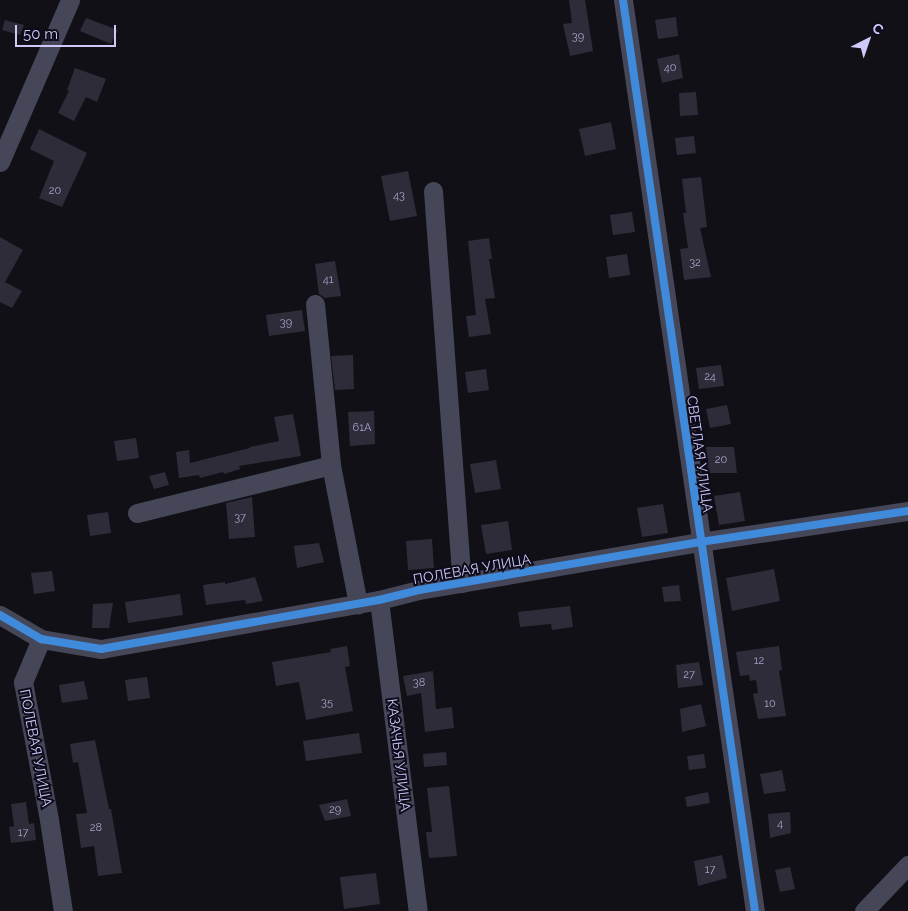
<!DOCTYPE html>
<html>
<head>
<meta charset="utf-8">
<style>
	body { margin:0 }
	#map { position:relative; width:908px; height:911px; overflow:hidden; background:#101016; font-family:Raleway,sans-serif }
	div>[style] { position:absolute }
	.building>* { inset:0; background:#2e2c39 }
	.minor>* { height:19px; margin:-9.5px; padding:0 9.5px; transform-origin:9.5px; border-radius:9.5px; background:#454657 }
	.cycleway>* { height:8px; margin:-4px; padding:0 4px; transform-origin:4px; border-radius:4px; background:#408adc }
	span { translate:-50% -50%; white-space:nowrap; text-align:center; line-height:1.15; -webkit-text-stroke:4px #0e0c1a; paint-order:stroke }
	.number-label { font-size:11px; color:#a5a2ca }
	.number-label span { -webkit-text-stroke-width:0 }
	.street-label { font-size:14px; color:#cdcafa }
	.north { position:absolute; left:843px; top:15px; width:50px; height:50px; -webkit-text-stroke:4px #0e0c1a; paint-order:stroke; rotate:41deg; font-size:14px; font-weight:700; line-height:20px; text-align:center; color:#cdcafa }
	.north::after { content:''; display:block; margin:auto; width:18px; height:22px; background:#cdcafa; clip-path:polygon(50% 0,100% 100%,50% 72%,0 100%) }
	.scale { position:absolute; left:15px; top:25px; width:101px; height:22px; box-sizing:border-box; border:2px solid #cdcafa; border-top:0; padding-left:6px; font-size:15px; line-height:18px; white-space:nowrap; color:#cdcafa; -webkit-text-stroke:4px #0e0c1a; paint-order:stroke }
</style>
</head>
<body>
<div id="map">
	<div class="building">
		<div style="clip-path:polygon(569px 0,585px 0,593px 51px,570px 56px,563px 24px,572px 23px)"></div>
		<div style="clip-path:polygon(676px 17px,678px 36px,658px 39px,655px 20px)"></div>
		<div style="clip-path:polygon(86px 18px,118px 30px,111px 44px,80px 31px)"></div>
		<div style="clip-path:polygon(5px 20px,24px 25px,20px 35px,2px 30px)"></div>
		<div style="clip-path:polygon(679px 54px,683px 78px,662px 83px,657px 59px)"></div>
		<div style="clip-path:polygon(75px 68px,106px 79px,97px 102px,86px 97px,74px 121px,58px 113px,69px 91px,67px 90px)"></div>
		<div style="clip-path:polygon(696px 92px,698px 115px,680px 116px,679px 93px)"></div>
		<div style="clip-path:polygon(611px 122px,616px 149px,585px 156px,579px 129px)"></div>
		<div style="clip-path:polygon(39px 129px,87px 153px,62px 207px,39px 198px,54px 161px,30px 149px)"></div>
		<div style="clip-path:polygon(694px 136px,696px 153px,677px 155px,675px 138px)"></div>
		<div style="clip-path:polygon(408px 171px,417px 216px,390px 221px,381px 176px)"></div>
		<div style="clip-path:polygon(701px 177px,707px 227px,700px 228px,711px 277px,684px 280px,680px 249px,688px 248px,683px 213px,686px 213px,682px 179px)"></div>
		<div style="clip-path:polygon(632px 212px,635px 232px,613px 235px,610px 215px)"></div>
		<div style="clip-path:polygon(0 237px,23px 250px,5px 282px,22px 291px,12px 308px,0 302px)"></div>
		<div style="clip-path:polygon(489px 238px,492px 259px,489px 259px,495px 298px,485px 299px,491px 334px,469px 337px,466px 316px,476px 315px,468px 241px)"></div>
		<div style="clip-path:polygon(627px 254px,630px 275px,609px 278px,606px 257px)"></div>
		<div style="clip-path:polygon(335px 261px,341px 296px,325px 298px,319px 294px,315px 264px)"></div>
		<div style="clip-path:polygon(302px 310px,305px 331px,269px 336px,266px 315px)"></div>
		<div style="clip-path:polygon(353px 355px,354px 389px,335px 390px,331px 356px)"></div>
		<div style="clip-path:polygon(721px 365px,724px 386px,699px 389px,696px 368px)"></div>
		<div style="clip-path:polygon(486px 369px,489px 390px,468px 393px,465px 372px)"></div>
		<div style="clip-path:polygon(727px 405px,731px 424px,710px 428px,706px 409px)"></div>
		<div style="clip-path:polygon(374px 411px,375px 444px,350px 446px,348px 412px)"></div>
		<div style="clip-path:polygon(293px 414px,301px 456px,239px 466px,240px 469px,224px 474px,223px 472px,200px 478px,199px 475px,179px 478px,176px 452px,189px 450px,190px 463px,250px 448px,250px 447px,279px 441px,274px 417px)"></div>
		<div style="clip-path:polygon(136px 438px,139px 458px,117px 461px,114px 441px)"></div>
		<div style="clip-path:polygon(706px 447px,734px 447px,737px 473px,708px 473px)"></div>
		<div style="clip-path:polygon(496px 460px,501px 489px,475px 493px,470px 464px)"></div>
		<div style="clip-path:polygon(165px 472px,169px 485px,154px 489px,149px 476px)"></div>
		<div style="clip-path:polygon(740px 492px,745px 521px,719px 525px,714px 496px)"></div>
		<div style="clip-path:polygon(252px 497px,255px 537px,229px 539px,226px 503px)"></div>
		<div style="clip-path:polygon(663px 504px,668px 533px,642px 537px,637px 508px)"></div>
		<div style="clip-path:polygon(108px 512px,111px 533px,90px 536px,87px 515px)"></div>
		<div style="clip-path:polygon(508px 521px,512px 550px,486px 554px,481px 525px)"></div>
		<div style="clip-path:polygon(432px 539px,434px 568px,408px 570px,406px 541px)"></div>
		<div style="clip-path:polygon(319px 543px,324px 562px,297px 568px,294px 546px)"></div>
		<div style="clip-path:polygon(774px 569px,780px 601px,732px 611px,726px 578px)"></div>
		<div style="clip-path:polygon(52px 571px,55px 591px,34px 594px,31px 573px)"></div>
		<div style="clip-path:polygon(255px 577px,263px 601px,246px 604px,245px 600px,206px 605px,203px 585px,225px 582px,225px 584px)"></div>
		<div style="clip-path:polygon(679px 585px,681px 601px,664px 602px,662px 587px)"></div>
		<div style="clip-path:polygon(180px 594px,183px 615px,128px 623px,125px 602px)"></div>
		<div style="clip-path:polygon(113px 603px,109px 628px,92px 628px,93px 604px)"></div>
		<div style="clip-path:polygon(570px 606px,573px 627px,552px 630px,551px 624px,520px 627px,518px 612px)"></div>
		<div style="clip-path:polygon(347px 646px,350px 666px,345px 667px,353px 711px,306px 720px,299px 682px,276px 686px,272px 662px,331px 652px,330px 649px)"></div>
		<div style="clip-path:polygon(779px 646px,782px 670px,779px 671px,786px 716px,758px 719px,753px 694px,758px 693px,756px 680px,750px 681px,749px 675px,740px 676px,736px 652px)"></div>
		<div style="clip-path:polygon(699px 662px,703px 685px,678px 688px,676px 665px)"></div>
		<div style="clip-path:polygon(433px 671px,436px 709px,452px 707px,454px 728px,425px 732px,421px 693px,407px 696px,403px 676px)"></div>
		<div style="clip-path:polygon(147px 677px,150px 698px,128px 701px,125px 680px)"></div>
		<div style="clip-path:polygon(84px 681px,88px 699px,62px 703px,59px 685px)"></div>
		<div style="clip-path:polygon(701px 704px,706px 726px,682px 732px,680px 709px)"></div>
		<div style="clip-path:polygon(359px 733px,362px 753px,306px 761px,303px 741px)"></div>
		<div style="clip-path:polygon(95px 740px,109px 809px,111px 809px,122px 873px,98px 876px,94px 846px,81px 848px,76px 814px,87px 813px,78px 762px,73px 763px,70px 744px)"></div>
		<div style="clip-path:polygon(446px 752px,447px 765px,424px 767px,423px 754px)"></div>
		<div style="clip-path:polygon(704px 754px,706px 768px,689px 770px,687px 756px)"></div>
		<div style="clip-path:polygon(782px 770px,786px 791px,764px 794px,760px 774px)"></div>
		<div style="clip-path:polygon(449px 786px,457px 856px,429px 858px,426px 832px,432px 832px,427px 788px)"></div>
		<div style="clip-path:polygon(708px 792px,710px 803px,687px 807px,685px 797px)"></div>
		<div style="clip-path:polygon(347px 799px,351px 816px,325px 821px,319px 805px)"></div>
		<div style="clip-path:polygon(26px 802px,29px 824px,34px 823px,36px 840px,11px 843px,9px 827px,14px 826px,11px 804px)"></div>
		<div style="clip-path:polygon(790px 812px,791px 833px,770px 838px,768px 814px)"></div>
		<div style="clip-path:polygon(722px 855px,727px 878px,698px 886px,694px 861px)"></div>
		<div style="clip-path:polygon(790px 867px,795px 889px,780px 892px,775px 870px)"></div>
		<div style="clip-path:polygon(376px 873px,380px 904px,344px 909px,340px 877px)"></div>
	</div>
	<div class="minor">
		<div style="left:623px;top:0;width:921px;rotate:81.76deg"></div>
		<div style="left:0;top:162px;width:176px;rotate:-66.6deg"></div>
		<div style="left:433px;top:191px;width:393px;rotate:85.8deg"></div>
		<div style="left:315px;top:304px;width:162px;rotate:84.3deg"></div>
		<div style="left:331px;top:465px;width:142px;rotate:79deg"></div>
		<div style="left:137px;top:513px;width:200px;rotate:-13.9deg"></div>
		<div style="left:379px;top:600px;width:313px;rotate:82.9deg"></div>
		<div style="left:0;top:615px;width:48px;rotate:30.3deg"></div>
		<div style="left:41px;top:639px;width:61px;rotate:9.5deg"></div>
		<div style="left:101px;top:649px;width:282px;rotate:-10deg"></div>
		<div style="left:379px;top:600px;width:41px;rotate:-14deg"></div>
		<div style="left:419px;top:590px;width:285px;rotate:-9.7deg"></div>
		<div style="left:700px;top:542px;width:210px;rotate:-8.5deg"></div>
		<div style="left:41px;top:639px;width:47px;rotate:112.7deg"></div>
		<div style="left:23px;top:682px;width:140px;rotate:79.3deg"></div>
		<div style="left:49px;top:820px;width:92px;rotate:81.3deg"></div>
		<div style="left:864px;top:911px;width:64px;rotate:-46.3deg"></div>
	</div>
	<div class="cycleway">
		<div style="left:623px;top:0;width:921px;rotate:81.76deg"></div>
		<div style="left:0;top:615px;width:48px;rotate:30.3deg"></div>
		<div style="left:41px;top:639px;width:61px;rotate:9.5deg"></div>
		<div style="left:101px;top:649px;width:282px;rotate:-10deg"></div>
		<div style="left:379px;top:600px;width:41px;rotate:-14deg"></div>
		<div style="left:419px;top:590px;width:285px;rotate:-9.7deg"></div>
		<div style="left:700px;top:542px;width:210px;rotate:-8.5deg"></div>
	</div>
	<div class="number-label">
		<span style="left:578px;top:37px">39</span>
		<span style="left:670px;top:68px">40</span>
		<span style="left:55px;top:191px">20</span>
		<span style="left:399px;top:196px">43</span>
		<span style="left:695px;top:263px">32</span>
		<span style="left:328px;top:280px">41</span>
		<span style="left:286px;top:323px">39</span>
		<span style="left:710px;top:377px">24</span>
		<span style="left:362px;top:428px">61А</span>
		<span style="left:721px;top:460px">20</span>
		<span style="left:240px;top:518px">37</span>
		<span style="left:759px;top:661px">12</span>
		<span style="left:689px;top:675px">27</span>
		<span style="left:419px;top:683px">38</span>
		<span style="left:327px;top:703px">35</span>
		<span style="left:770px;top:704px">10</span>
		<span style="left:335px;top:810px">29</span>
		<span style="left:780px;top:824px">4</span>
		<span style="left:96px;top:828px">28</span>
		<span style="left:23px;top:833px">17</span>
		<span style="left:710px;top:870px">17</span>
	</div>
	<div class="street-label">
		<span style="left:700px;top:454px;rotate:82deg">СВЕТЛАЯ УЛИЦА</span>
		<span style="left:472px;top:569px;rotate:-10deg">ПОЛЕВАЯ УЛИЦА</span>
		<span style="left:36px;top:748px;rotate:79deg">ПОЛЕВАЯ УЛИЦА</span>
		<span style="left:399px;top:755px;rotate:83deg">КАЗАЧЬЯ УЛИЦА</span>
	</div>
	<div class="north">С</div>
	<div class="scale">50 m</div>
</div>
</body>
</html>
